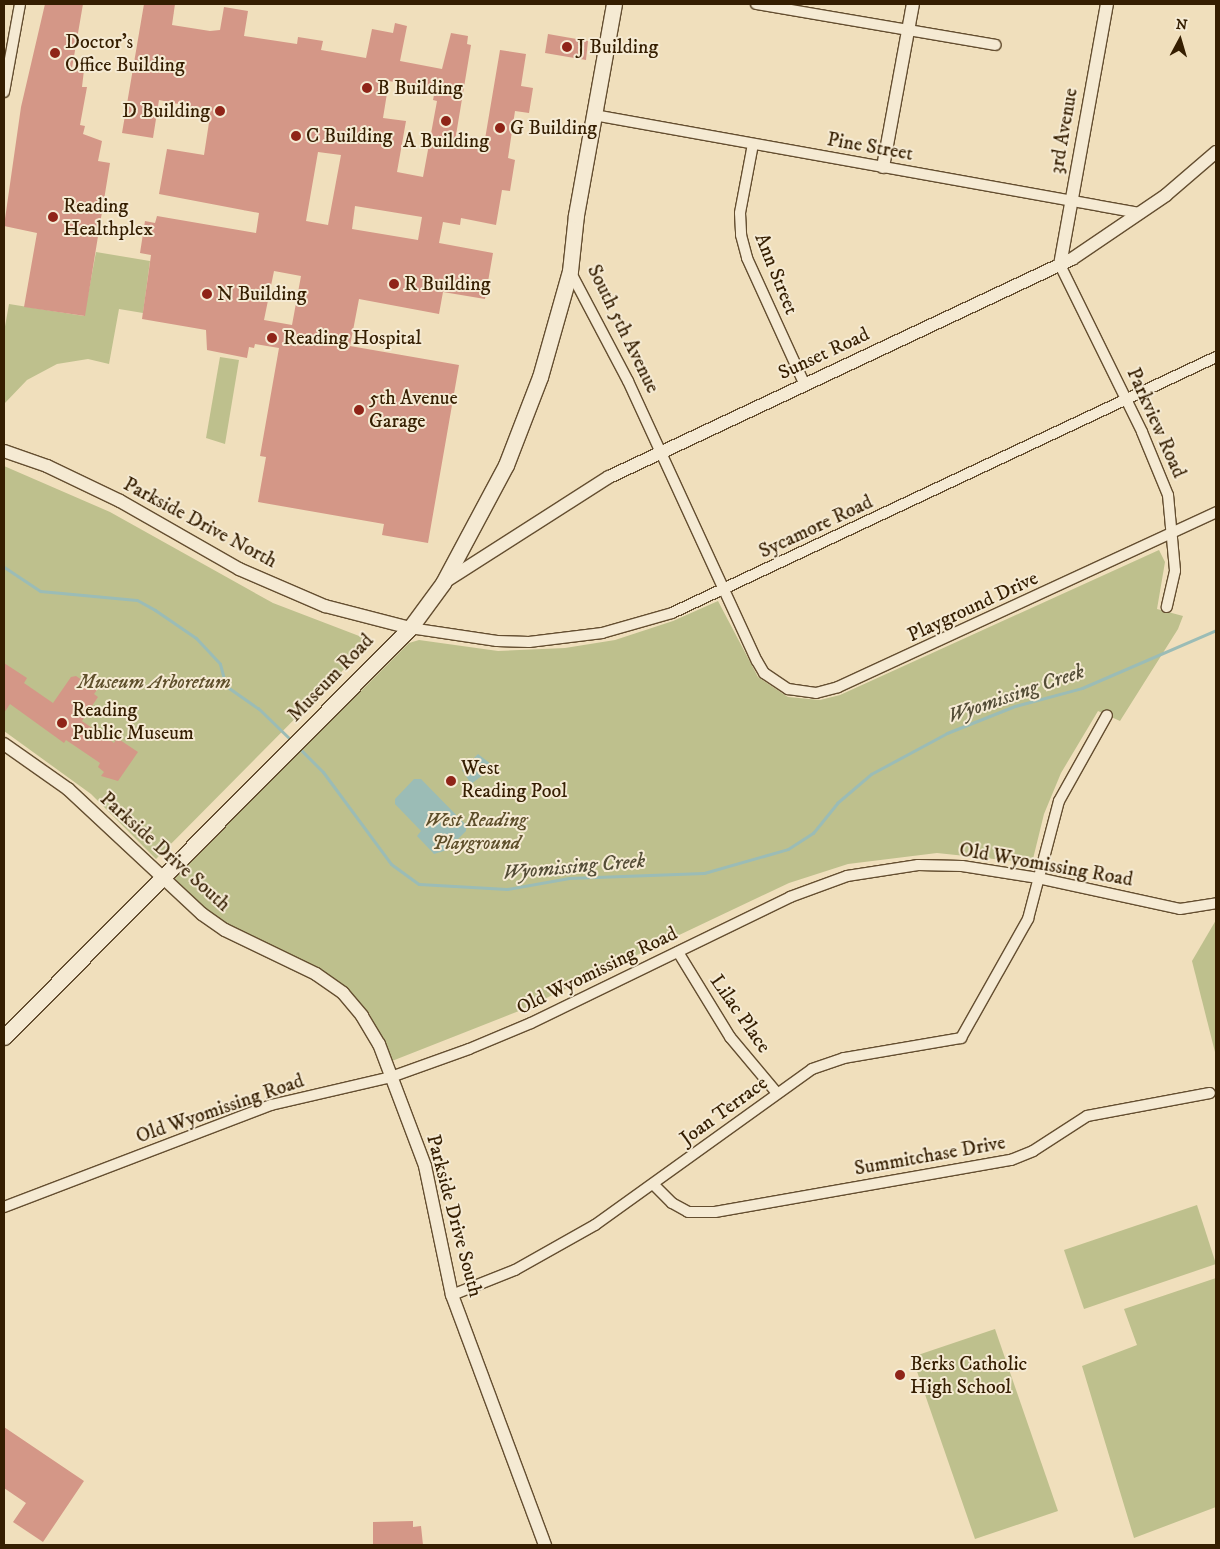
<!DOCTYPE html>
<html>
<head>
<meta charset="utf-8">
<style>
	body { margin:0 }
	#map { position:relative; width:1220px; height:1549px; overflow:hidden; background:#f0dfbc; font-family:"IM FELL DW Pica",serif }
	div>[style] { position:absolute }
	.green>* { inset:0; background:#bec08d }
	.water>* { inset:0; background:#9bbcb6 }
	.stream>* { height:3px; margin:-1.5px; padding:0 1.5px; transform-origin:1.5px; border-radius:1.5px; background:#9bbcb6 }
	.building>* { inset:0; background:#d49787 }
	.roads { filter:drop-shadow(1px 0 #644e30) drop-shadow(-1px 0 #644e30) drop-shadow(0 1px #644e30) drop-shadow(0 -1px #644e30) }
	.minor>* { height:10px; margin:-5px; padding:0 5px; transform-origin:5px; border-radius:5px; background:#f5ead3 }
	.tertiary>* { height:12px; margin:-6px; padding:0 6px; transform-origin:6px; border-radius:6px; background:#f5ead3 }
	.secondary>* { height:15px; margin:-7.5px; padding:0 7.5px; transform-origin:7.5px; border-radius:7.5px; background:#f5ead3 }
	.dots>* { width:14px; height:14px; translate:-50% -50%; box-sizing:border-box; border:2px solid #f5ead3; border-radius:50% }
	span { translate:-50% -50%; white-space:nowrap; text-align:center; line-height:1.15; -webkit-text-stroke:4px #f5ead3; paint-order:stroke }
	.poi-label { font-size:20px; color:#351e01 }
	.left { translate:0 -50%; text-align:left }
	.right { translate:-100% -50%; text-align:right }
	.street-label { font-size:20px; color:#351e01 }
	.park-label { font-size:20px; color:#5e4f2b; font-style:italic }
	.water-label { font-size:21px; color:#544d37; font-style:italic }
	.frame { position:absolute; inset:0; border:5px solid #351e01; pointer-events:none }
	.north { position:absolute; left:1155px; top:15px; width:50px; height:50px; -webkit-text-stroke:4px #f5ead3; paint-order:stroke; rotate:6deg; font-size:14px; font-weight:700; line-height:20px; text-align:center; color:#351e01 }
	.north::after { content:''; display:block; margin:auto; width:18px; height:22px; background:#351e01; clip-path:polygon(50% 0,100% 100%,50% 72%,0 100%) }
</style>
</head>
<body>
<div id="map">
	<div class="green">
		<div style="clip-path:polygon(96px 252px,150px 261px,143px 313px,119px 309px,109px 364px,88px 359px,57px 364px,27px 380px,4px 404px,4px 332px,9px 304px,84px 316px)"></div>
		<div style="clip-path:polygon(220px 357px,239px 360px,225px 444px,206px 438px)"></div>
		<div style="clip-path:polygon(4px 466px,110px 512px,273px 603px,367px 639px,366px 647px,156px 859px,91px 794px,4px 731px)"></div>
		<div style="clip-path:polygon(1159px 550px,1165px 562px,1157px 609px,1183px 616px,1178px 629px,1120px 721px,1098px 711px,1061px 773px,1044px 814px,1032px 863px,937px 853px,848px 864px,789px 883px,519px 1011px,392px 1061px,369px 1013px,345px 986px,317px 967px,223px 925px,174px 878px,409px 643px,419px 640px,498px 651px,565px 648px,615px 640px,673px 621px,718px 601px,758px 677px,788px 697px,820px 700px,840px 695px)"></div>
		<div style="clip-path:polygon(1216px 920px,1216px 1056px,1192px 961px)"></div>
		<div style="clip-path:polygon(1197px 1205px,1216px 1264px,1084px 1309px,1064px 1250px)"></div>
		<div style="clip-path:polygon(1216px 1278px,1216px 1507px,1134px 1538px,1082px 1366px,1137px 1345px,1124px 1309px)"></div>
		<div style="clip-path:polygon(995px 1329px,1058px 1511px,975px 1539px,912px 1357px)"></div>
	</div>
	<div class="water">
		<div style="clip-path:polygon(478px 754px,491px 764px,491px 769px,471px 784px,462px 770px)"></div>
		<div style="clip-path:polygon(414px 779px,421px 779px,466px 825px,466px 831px,447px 850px,434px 854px,417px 836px,421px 831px,395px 804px,395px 799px)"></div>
	</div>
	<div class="stream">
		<div style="left:4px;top:567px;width:43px;rotate:33.7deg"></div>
		<div style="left:40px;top:591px;width:97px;rotate:5.3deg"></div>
		<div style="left:137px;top:600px;width:21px;rotate:29deg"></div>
		<div style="left:155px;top:610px;width:50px;rotate:34.3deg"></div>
		<div style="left:196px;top:638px;width:35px;rotate:47deg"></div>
		<div style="left:220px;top:664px;width:23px;rotate:75deg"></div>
		<div style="left:226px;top:686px;width:39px;rotate:35deg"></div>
		<div style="left:258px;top:708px;width:47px;rotate:44.1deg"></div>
		<div style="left:298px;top:747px;width:35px;rotate:45deg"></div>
		<div style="left:323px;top:772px;width:114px;rotate:53.5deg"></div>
		<div style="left:391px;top:864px;width:34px;rotate:36deg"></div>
		<div style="left:419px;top:884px;width:88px;rotate:3.3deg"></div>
		<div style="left:507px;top:889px;width:63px;rotate:-10.1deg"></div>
		<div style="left:569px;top:878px;width:135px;rotate:-2.1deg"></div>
		<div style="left:704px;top:873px;width:87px;rotate:-15.9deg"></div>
		<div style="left:788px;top:849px;width:30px;rotate:-33deg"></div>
		<div style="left:813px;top:833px;width:38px;rotate:-51deg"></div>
		<div style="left:837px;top:803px;width:45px;rotate:-40.5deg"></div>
		<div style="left:871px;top:774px;width:86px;rotate:-28.3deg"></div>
		<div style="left:947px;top:733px;width:73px;rotate:-21.7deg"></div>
		<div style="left:1015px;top:706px;width:69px;rotate:-15deg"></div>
		<div style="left:1082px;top:688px;width:146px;rotate:-23.4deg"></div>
	</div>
	<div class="building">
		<div style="clip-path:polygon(45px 4px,83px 4px,72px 68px,84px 70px,82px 87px,87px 87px,80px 125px,85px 126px,83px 134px,102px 141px,98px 161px,110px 163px,85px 316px,24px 307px,37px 233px,4px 226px,21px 107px)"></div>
		<div style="clip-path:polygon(evenodd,144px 4px,175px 4px,172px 25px,210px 31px,220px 30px,224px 7px,248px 11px,244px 36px,297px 44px,298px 37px,323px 41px,321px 50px,366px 58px,372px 29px,393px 33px,395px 23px,407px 26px,400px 61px,442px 69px,451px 33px,468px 36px,467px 44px,471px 45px,455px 141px,484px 145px,500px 50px,526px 54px,521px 86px,533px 88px,529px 113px,515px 111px,508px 158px,515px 160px,510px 191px,502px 190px,496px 225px,461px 218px,460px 225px,443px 222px,439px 243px,493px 253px,485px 299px,443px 292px,439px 314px,359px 299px,350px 346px,459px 365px,428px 543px,382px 535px,384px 524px,258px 502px,266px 457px,260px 456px,279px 348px,255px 344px,254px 348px,249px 347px,247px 358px,207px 350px,206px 330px,142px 319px,151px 255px,140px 253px,145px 221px,155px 223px,157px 216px,256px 233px,259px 213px,159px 194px,167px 149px,204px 155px,210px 116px,206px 115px,207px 110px,159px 100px,153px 138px,122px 133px,144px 4px,389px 81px,435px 90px,433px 100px,437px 101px,423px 177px,397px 172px,406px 121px,383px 118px,389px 81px,144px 4px,318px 152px,341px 155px,328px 225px,306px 221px,318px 152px,144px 4px,355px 206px,422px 217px,418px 240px,352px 229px,355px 206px,144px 4px,274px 271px,301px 276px,292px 325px,264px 320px,274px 271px)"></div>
		<div style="clip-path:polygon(548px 34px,588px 41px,586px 60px,545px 53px)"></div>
		<div style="clip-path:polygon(4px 663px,27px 678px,24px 683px,53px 703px,71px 677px,76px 676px,97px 690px,94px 694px,98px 697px,82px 721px,114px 743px,117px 738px,138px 752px,118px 781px,101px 776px,104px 772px,98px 767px,100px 763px,66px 740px,64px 743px,10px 704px,4px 713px)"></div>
		<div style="clip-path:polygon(4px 1427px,84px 1481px,43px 1542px,13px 1522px,26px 1503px,4px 1488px)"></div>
		<div style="clip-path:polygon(413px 1521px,413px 1527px,421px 1526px,423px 1545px,373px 1545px,373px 1522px)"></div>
	</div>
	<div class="roads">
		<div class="minor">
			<div style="left:756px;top:4px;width:243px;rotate:9.7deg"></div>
			<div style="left:4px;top:92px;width:89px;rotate:-79.7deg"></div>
			<div style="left:594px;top:115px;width:554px;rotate:10.19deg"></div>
			<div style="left:753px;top:144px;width:70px;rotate:100.7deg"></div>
			<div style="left:740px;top:213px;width:22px;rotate:87deg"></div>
			<div style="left:741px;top:235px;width:24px;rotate:75deg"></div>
			<div style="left:747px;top:258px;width:137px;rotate:65.5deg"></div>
			<div style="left:1060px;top:265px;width:186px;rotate:63.8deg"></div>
			<div style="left:1142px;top:432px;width:68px;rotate:67.6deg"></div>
			<div style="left:1168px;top:495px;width:76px;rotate:84.7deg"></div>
			<div style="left:1175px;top:571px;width:37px;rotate:103deg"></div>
			<div style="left:570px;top:271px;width:124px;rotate:62.2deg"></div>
			<div style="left:628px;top:381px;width:308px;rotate:65.3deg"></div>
			<div style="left:757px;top:661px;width:14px;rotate:60deg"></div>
			<div style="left:764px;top:673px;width:29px;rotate:34deg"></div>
			<div style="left:788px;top:689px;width:28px;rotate:8deg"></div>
			<div style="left:816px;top:693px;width:23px;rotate:-15deg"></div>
			<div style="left:838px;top:687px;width:417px;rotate:-24.8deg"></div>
			<div style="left:410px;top:628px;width:88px;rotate:8.5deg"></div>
			<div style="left:497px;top:641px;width:32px;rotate:2deg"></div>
			<div style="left:529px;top:642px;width:74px;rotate:-7deg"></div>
			<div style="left:602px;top:633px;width:73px;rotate:-15.9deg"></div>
			<div style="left:672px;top:613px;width:601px;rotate:-25.2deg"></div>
			<div style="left:678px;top:952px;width:100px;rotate:58.5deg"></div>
			<div style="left:730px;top:1037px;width:73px;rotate:50deg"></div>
			<div style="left:653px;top:1184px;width:27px;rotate:45deg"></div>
			<div style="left:672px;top:1203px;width:18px;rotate:29deg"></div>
			<div style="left:688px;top:1212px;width:27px"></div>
			<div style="left:715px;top:1212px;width:301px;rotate:-10deg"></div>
			<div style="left:1011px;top:1160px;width:24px;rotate:-22deg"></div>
			<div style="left:1033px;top:1151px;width:64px;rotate:-32.9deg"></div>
			<div style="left:1087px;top:1116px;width:125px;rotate:-10.6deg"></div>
			<div style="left:4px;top:1207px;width:286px;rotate:-20.9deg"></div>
			<div style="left:271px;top:1105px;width:123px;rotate:-13.1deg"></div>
			<div style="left:391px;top:1077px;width:83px;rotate:-19.7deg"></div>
			<div style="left:469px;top:1049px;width:67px;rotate:-22.8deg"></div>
			<div style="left:531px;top:1023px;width:288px;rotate:-25.9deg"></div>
			<div style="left:790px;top:897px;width:61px;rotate:-20.2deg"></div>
			<div style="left:847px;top:876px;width:72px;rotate:-8.8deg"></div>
			<div style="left:918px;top:865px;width:44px;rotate:1.3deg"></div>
			<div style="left:962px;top:866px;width:77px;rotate:9deg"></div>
			<div style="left:1038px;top:878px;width:145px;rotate:12.3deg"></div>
			<div style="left:1180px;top:909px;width:36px;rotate:-9deg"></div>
			<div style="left:452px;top:1295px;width:68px;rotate:-21.6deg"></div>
			<div style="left:515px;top:1270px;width:92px;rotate:-29.4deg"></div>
			<div style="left:595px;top:1225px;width:267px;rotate:-35.7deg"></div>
			<div style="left:812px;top:1069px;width:34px;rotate:-19deg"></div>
			<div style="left:844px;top:1058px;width:119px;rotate:-9.7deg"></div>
			<div style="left:961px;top:1038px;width:137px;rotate:-60.6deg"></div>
			<div style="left:1028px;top:919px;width:122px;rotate:-75.3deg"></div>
			<div style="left:1059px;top:801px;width:98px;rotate:-60.8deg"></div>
		</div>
		<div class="tertiary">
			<div style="left:883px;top:167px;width:166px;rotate:-79.6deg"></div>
			<div style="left:1060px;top:265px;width:265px;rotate:-79.8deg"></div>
			<div style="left:4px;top:451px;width:46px;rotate:19.2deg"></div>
			<div style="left:47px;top:466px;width:81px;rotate:25.6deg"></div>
			<div style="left:120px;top:501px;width:137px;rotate:29.7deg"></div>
			<div style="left:239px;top:569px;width:94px;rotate:23.3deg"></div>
			<div style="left:325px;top:606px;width:88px;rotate:14.5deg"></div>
			<div style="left:443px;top:583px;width:197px;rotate:-32.6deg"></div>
			<div style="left:609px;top:477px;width:512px;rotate:-25.21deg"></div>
			<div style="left:1072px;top:259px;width:114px;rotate:-34.2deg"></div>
			<div style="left:1166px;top:195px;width:66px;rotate:-40.7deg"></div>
			<div style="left:4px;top:744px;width:78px;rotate:35.1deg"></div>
			<div style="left:68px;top:789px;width:183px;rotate:43deg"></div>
			<div style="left:202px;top:914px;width:28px;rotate:35deg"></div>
			<div style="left:225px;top:930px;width:101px;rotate:25.8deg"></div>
			<div style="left:316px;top:974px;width:33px;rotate:35deg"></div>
			<div style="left:343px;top:993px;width:30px;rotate:50deg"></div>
			<div style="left:362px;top:1016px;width:33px;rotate:59deg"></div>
			<div style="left:379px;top:1044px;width:130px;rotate:69.3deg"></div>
			<div style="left:425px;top:1166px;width:132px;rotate:78.2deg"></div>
			<div style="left:452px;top:1295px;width:267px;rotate:69.6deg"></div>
		</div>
		<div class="secondary">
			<div style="left:4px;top:1037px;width:576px;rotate:-45.21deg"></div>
			<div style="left:410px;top:628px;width:56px;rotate:-53.7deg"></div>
			<div style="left:443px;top:583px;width:134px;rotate:-61.9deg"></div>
			<div style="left:506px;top:465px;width:94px;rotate:-68.9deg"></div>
			<div style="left:540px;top:377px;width:110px;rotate:-74.2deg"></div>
			<div style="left:570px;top:271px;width:56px;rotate:-83.9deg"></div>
			<div style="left:576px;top:215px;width:214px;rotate:-79.8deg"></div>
		</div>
	</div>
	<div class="dots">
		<div style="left:567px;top:47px;background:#8f2418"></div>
		<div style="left:55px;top:53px;background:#8f2418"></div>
		<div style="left:367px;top:88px;background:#8f2418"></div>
		<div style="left:220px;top:111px;background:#8f2418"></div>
		<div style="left:446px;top:121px;background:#8f2418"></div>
		<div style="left:500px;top:128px;background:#8f2418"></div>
		<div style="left:296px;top:136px;background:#8f2418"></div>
		<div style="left:53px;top:217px;background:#8f2418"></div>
		<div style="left:394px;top:284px;background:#8f2418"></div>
		<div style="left:207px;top:294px;background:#8f2418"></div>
		<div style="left:272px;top:338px;background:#8f2418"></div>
		<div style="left:359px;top:410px;background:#8f2418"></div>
		<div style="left:62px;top:723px;background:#8f2418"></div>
		<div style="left:451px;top:781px;background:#8f2418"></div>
		<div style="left:900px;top:1375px;background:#8f2418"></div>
	</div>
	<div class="poi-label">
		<span class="left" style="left:65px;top:54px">Doctor's<br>Office Building</span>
		<span class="left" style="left:577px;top:47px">J Building</span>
		<span class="left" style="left:377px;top:88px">B Building</span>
		<span class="right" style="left:210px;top:111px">D Building</span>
		<span class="left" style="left:510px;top:128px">G Building</span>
		<span class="left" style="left:306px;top:136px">C Building</span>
		<span style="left:446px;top:141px">A Building</span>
		<span class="left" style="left:63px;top:218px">Reading<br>Healthplex</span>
		<span class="left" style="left:404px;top:284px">R Building</span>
		<span class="left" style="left:217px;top:294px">N Building</span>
		<span class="left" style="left:283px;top:338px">Reading Hospital</span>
		<span class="left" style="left:369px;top:410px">5th Avenue<br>Garage</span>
		<span class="left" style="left:72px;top:722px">Reading<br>Public Museum</span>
		<span class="left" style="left:461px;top:780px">West<br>Reading Pool</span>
		<span class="left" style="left:910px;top:1376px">Berks Catholic<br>High School</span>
	</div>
	<div class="street-label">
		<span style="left:1064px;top:131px;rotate:-80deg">3rd Avenue</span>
		<span style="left:870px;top:147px;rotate:10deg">Pine Street</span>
		<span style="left:776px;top:274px;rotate:68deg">Ann Street</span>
		<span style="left:623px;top:329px;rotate:64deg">South 5th Avenue</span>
		<span style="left:824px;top:354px;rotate:-25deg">Sunset Road</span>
		<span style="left:1156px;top:423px;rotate:66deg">Parkview Road</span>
		<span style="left:200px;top:523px;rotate:28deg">Parkside Drive North</span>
		<span style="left:816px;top:527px;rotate:-25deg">Sycamore Road</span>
		<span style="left:973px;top:607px;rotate:-25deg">Playground Drive</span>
		<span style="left:331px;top:678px;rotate:-46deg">Museum Road</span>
		<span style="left:165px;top:852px;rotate:42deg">Parkside Drive South</span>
		<span style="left:1046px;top:865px;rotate:10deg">Old Wyomissing Road</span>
		<span style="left:597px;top:971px;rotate:-26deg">Old Wyomissing Road</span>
		<span style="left:740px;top:1014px;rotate:55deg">Lilac Place</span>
		<span style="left:220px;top:1109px;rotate:-19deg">Old Wyomissing Road</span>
		<span style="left:724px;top:1111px;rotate:-36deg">Joan Terrace</span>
		<span style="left:930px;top:1156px;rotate:-10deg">Summitchase Drive</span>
		<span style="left:454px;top:1216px;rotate:75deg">Parkside Drive South</span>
	</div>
	<div class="park-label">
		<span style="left:154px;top:682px">Museum Arboretum</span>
		<span style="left:476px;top:832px">West Reading<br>Playground</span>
	</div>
	<div class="water-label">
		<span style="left:1016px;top:694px;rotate:-19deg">Wyomissing Creek</span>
		<span style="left:574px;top:867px;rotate:-5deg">Wyomissing Creek</span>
	</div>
	<div class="frame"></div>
	<div class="north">N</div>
</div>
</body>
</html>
